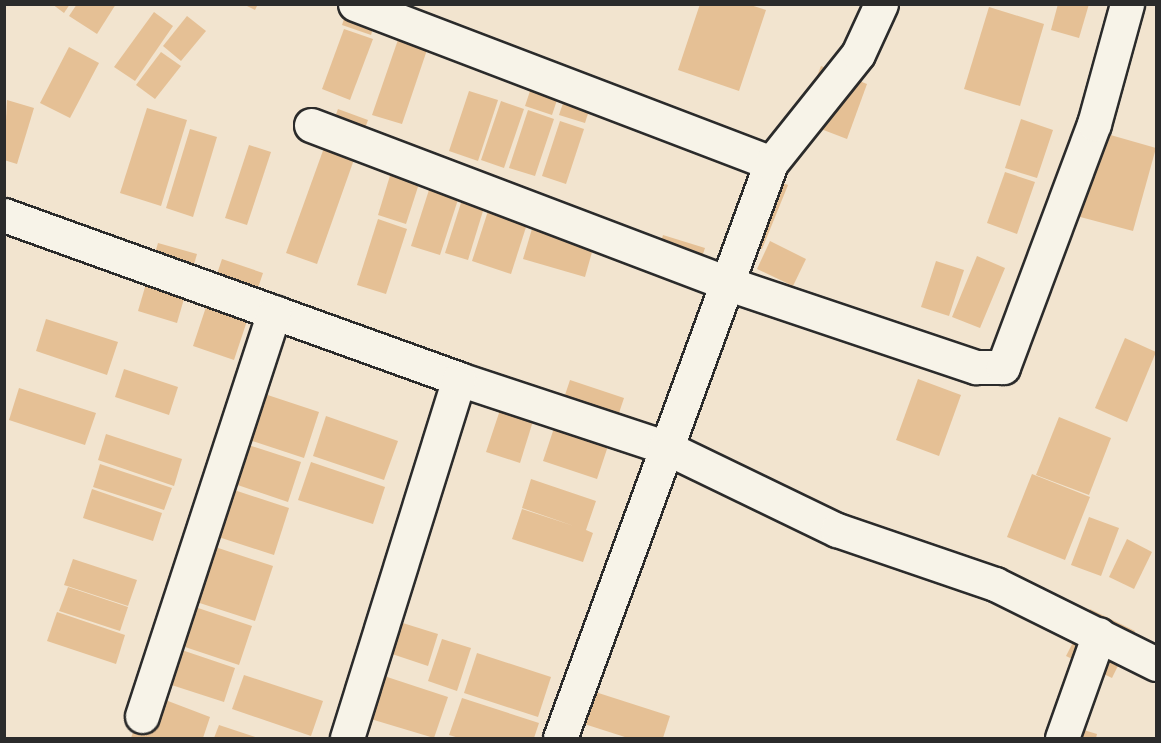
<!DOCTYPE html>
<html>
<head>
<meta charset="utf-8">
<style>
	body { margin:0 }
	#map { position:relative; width:1161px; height:743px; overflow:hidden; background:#f2e4cf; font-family:"Shantell Sans",sans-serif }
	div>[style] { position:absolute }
	.building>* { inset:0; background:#e5c095 }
	.roads { filter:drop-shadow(2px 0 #2b2b2b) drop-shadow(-2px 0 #2b2b2b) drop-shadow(0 2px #2b2b2b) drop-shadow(0 -2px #2b2b2b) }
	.minor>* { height:33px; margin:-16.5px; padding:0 16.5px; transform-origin:16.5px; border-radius:16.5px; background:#f7f3e8 }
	span { translate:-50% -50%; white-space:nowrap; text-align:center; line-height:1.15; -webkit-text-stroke:4.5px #f7f3e8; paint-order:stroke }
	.frame { position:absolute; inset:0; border:6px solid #2b2b2b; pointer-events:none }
</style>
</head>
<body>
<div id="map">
	<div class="building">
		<div style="clip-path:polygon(52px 4px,70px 4px,64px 13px)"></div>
		<div style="clip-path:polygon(77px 4px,116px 4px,97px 34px,69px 16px)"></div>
		<div style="clip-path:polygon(243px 4px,258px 4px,255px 10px)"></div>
		<div style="clip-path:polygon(349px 4px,381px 4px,371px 35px,342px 25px)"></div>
		<div style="clip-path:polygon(700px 4px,747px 4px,766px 10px,739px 91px,678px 70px)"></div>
		<div style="clip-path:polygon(1058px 4px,1089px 4px,1079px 38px,1051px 30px)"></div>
		<div style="clip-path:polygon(989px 7px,1044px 24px,1020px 106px,964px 89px)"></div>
		<div style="clip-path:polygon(154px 12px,173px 26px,135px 81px,114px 67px)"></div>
		<div style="clip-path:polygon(187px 16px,206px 31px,181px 61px,163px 46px)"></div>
		<div style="clip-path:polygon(344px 29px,373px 39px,350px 100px,322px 89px)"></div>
		<div style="clip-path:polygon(401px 31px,430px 41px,402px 124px,372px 115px)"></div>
		<div style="clip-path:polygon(69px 47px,99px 63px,70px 118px,40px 103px)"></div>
		<div style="clip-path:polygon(161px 52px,181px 66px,155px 99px,136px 85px)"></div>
		<div style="clip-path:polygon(541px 58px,568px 67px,552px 115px,525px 106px)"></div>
		<div style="clip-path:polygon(821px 66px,867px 84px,847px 139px,800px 121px)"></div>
		<div style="clip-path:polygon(573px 74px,598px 82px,585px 123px,559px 115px)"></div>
		<div style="clip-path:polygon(469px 91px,498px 100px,478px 161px,449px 151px)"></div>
		<div style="clip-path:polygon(7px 100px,34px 108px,17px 164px,4px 160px)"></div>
		<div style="clip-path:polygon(501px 101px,524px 109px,504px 168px,481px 160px)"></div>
		<div style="clip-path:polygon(147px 108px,187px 120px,161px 206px,120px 193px)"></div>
		<div style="clip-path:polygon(338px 109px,368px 120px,317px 264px,286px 253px)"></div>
		<div style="clip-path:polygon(528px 110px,554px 119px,535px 176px,509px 168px)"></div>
		<div style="clip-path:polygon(1021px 119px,1053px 130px,1037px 178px,1005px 168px)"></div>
		<div style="clip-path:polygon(560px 121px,584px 129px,566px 184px,542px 176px)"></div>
		<div style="clip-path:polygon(190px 129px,217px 137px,193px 217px,166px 208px)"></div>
		<div style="clip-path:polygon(1093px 130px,1156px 148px,1133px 231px,1069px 214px)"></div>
		<div style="clip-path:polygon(249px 145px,271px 152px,247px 225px,225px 218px)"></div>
		<div style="clip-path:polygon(396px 156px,425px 165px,406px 224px,378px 215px)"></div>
		<div style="clip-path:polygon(436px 168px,465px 178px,440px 255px,411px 246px)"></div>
		<div style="clip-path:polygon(1005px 172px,1035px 182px,1017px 234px,987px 223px)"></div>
		<div style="clip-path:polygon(762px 175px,788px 185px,762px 249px,736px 238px)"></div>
		<div style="clip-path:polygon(468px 181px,490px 188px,468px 260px,445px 253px)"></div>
		<div style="clip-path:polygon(496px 186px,535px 199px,511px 274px,472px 261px)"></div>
		<div style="clip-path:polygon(540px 202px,601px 220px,585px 277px,523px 259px)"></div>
		<div style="clip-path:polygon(378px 219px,407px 229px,386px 294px,357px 285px)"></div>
		<div style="clip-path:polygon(663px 235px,705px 248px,692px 287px,652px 274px)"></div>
		<div style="clip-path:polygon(770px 241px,806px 259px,793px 286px,757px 269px)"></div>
		<div style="clip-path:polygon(158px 243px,197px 254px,177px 323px,138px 311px)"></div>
		<div style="clip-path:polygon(977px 256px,1005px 268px,980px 328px,952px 317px)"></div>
		<div style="clip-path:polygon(222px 259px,263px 273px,234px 360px,193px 346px)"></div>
		<div style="clip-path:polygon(936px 261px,964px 270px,949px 316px,921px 307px)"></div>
		<div style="clip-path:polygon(46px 319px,118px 342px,107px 375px,36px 351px)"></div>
		<div style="clip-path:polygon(1125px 338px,1156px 352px,1127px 422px,1095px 408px)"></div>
		<div style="clip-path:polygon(124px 369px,178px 387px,169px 415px,115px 397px)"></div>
		<div style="clip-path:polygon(918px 379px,961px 395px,939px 456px,896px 440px)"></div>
		<div style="clip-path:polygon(570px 380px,624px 398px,597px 479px,543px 461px)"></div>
		<div style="clip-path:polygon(240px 386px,319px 412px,304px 458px,225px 432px)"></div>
		<div style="clip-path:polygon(19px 388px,96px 413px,85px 445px,9px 420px)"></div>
		<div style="clip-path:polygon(500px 410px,533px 421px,520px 463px,486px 452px)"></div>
		<div style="clip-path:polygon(326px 416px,398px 441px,384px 480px,313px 456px)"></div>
		<div style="clip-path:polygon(1059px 417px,1111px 438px,1089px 495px,1036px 475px)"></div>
		<div style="clip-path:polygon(106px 434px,182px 459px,174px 486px,98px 460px)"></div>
		<div style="clip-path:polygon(227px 438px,301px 462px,288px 502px,214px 477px)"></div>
		<div style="clip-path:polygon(311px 462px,385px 487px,373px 524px,298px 500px)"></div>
		<div style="clip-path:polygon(100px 464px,172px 488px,164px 510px,93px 487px)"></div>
		<div style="clip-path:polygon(1032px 474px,1090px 497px,1065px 560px,1007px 537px)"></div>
		<div style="clip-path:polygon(531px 479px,596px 501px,586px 530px,593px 533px,583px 562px,512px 539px,522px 509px,574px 526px,522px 508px)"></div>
		<div style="clip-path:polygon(213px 483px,289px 508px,274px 555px,197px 530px)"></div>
		<div style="clip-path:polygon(92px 489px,162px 513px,153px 541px,83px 518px)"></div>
		<div style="clip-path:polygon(1089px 517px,1119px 528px,1101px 576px,1071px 565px)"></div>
		<div style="clip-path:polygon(191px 539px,273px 566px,255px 621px,172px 594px)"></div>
		<div style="clip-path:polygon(1127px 539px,1152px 552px,1134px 589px,1109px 577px)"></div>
		<div style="clip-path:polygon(73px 559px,137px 580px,128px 606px,64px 585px)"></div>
		<div style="clip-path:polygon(68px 587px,128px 607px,120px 631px,59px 611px)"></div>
		<div style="clip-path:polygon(174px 600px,252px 626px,239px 665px,161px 639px)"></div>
		<div style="clip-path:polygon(1090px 609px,1135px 631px,1112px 678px,1066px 656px)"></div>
		<div style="clip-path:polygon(57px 612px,125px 635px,116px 664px,47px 641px)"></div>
		<div style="clip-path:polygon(390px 619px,438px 634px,428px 666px,380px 650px)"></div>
		<div style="clip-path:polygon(442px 639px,471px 648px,457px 691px,428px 681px)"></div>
		<div style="clip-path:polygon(164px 644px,235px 668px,224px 702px,153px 679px)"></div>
		<div style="clip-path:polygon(477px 653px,551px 677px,538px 717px,464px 693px)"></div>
		<div style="clip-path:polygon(378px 674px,448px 697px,434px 738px,364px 717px)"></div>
		<div style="clip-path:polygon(244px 675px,323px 701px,311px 736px,232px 709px)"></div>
		<div style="clip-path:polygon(586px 689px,670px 716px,663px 738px,628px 738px,575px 721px)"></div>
		<div style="clip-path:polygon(147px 693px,210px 717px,203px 738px,131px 738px)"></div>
		<div style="clip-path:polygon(462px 698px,539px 723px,534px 738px,459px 738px,449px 735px)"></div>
		<div style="clip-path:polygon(219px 725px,258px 738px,214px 738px)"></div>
		<div style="clip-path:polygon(1070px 726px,1097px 734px,1096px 738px,1066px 738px)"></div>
	</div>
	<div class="roads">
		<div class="minor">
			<div style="left:355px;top:4px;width:445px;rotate:20.9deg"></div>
			<div style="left:311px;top:125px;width:447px;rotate:20.8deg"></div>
			<div style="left:729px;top:284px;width:261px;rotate:18.6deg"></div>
			<div style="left:976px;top:367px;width:27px"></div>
			<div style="left:1003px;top:367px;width:259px;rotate:-69.5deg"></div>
			<div style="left:1094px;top:124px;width:124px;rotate:-74.6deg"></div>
			<div style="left:4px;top:215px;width:484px;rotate:19.8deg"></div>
			<div style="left:459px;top:379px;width:217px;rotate:18.3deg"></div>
			<div style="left:665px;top:447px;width:191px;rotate:25.8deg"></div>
			<div style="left:837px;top:530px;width:167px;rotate:18.9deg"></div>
			<div style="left:995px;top:584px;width:180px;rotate:26.4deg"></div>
			<div style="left:142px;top:716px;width:425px;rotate:-71.9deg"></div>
			<div style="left:347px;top:738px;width:376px;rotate:-72.7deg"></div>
			<div style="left:560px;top:738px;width:612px;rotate:-69.85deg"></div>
			<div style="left:771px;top:163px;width:139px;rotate:-51.4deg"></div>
			<div style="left:858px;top:54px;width:55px;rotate:-65.3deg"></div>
			<div style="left:1062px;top:738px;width:110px;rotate:-70.4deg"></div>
		</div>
	</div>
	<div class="frame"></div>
</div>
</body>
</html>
